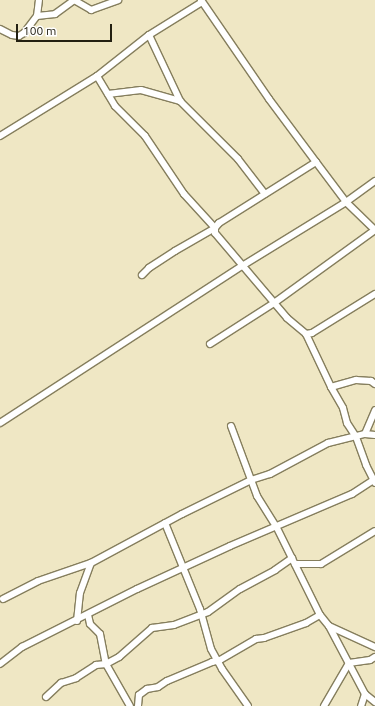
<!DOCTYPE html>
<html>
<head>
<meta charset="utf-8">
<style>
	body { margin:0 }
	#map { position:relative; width:375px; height:706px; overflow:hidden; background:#efe7c4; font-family:Ubuntu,sans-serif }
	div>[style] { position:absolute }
	.roads { filter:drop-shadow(1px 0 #857e5d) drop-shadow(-1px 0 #857e5d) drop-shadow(0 1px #857e5d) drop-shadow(0 -1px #857e5d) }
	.minor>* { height:6px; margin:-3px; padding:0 3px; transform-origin:3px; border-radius:3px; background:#fff }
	span { translate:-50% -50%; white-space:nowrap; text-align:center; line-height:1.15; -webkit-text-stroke:3.5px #fff; paint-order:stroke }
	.scale { position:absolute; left:16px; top:24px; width:96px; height:18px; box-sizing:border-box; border:2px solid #232012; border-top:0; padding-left:5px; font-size:12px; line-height:14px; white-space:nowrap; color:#232012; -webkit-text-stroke:3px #fff; paint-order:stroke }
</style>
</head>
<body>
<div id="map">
	<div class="roads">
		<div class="minor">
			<div style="left:74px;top:0;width:20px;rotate:30deg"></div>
			<div style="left:91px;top:10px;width:29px;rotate:-20deg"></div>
			<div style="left:201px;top:0;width:120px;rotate:55.5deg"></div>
			<div style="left:269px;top:99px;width:79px;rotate:53.3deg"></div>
			<div style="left:316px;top:162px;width:50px;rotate:53.1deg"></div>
			<div style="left:346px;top:202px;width:40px;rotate:44deg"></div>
			<div style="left:37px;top:16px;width:18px;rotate:-6deg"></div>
			<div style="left:55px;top:14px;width:24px;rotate:-36deg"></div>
			<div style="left:0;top:29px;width:13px;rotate:27deg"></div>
			<div style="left:12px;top:35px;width:7px;rotate:8deg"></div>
			<div style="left:19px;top:36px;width:6px;rotate:-31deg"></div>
			<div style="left:24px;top:33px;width:21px;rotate:-53deg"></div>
			<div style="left:37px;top:16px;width:16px;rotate:-83deg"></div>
			<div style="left:149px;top:35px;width:73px;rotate:64.8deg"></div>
			<div style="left:180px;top:101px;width:82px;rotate:45deg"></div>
			<div style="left:238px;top:159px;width:44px;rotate:52.4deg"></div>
			<div style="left:97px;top:76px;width:35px;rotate:59deg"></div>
			<div style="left:115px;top:106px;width:42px;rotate:45deg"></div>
			<div style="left:145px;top:136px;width:70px;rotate:56.1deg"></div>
			<div style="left:184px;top:194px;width:46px;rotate:47.6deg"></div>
			<div style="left:215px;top:228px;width:46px;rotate:150.1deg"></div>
			<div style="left:175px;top:251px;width:31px;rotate:147deg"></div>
			<div style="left:149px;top:268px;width:10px;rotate:135deg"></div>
			<div style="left:108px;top:94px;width:33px;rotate:-7deg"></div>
			<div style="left:141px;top:90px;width:41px;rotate:15.8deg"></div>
			<div style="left:0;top:136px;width:114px;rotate:-31.7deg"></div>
			<div style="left:97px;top:76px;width:66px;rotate:-38.3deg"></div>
			<div style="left:149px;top:35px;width:62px;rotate:-31.9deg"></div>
			<div style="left:316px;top:162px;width:115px;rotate:147.8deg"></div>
			<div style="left:219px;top:223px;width:6px;rotate:129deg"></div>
			<div style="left:215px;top:228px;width:5px;rotate:90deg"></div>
			<div style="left:215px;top:233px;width:111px;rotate:49.7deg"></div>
			<div style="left:287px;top:318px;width:25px;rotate:40deg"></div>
			<div style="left:306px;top:334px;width:6px;rotate:-9deg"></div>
			<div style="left:312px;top:333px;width:74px;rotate:-31.8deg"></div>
			<div style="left:306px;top:334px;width:59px;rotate:64.7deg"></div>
			<div style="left:331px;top:387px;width:26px;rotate:-16deg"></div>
			<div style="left:356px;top:380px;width:15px;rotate:4deg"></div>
			<div style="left:371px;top:381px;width:5px;rotate:37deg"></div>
			<div style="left:210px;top:344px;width:76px;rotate:-32.6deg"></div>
			<div style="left:274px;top:303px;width:125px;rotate:-35.9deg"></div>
			<div style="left:331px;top:387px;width:24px;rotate:60deg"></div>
			<div style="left:343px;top:408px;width:16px;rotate:75deg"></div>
			<div style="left:347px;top:423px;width:17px;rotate:57deg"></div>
			<div style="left:356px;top:437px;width:30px;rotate:70deg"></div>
			<div style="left:366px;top:465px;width:20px;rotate:63deg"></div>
			<div style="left:0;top:423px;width:288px;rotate:-33deg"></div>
			<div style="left:242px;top:266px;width:122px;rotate:-31.6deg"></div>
			<div style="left:346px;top:202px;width:36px;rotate:-36deg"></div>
			<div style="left:231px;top:426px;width:75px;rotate:69.6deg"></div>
			<div style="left:257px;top:496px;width:36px;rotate:58deg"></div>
			<div style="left:276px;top:526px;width:99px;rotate:63.7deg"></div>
			<div style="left:320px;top:615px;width:14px;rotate:51deg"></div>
			<div style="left:329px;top:626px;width:51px;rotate:24.5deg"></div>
			<div style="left:365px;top:434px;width:26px;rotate:-67deg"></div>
			<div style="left:165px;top:523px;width:93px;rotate:67.9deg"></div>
			<div style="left:200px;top:609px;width:41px;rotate:74.6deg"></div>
			<div style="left:211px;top:649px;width:23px;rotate:61deg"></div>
			<div style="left:222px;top:669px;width:45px;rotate:54.9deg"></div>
			<div style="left:295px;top:564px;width:26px"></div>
			<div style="left:321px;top:564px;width:63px;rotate:-31.4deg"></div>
			<div style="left:3px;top:599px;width:39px;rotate:-27deg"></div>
			<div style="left:38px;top:581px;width:56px;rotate:-18.8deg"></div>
			<div style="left:91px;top:563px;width:103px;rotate:-28.3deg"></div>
			<div style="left:182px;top:514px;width:77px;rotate:-26.2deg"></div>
			<div style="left:251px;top:480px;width:20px;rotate:-18deg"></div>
			<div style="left:270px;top:474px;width:66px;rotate:-28.1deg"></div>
			<div style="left:328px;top:443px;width:38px;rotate:-14deg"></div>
			<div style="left:365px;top:434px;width:10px;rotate:6deg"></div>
			<div style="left:88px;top:615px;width:9px;rotate:77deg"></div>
			<div style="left:90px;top:624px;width:14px;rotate:45deg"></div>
			<div style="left:100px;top:634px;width:31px;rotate:79deg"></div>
			<div style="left:106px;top:664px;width:48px;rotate:60.3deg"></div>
			<div style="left:77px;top:621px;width:28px;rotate:-84deg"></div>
			<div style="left:80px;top:593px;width:32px;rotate:-70deg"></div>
			<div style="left:329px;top:626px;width:77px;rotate:62.1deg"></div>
			<div style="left:365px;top:694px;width:13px;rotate:108deg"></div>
			<div style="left:0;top:664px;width:28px;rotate:-38deg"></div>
			<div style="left:22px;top:647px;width:129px;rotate:-26.8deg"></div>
			<div style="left:137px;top:589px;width:102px;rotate:-24.8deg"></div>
			<div style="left:230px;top:546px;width:133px;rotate:-23.1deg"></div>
			<div style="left:352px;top:494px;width:27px;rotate:-33deg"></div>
			<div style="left:365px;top:694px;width:13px;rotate:39deg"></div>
			<div style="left:46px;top:697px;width:21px;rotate:-43deg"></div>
			<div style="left:61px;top:683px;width:16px;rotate:-18deg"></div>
			<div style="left:76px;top:678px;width:24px;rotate:-33deg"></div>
			<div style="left:96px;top:665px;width:10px;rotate:-6deg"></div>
			<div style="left:106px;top:664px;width:15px;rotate:-28deg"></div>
			<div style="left:119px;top:657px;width:44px;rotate:-41.3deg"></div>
			<div style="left:152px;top:628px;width:22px;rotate:-8deg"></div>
			<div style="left:174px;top:625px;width:36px;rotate:-21deg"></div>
			<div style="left:208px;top:612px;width:39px;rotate:-36deg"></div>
			<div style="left:240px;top:589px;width:40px;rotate:-28deg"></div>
			<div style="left:275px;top:570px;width:21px;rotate:-35deg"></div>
			<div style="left:138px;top:706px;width:11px;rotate:-85deg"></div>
			<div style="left:139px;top:695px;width:10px;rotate:-37deg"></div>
			<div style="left:147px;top:689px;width:11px;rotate:-10deg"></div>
			<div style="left:158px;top:687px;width:11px;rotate:-34deg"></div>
			<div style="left:167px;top:681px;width:49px;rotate:-22.9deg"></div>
			<div style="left:212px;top:662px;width:8px;rotate:-14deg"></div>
			<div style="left:220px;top:660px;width:42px;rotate:-30.3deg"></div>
			<div style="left:256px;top:639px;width:8px;rotate:-7deg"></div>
			<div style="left:264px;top:638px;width:45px;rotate:-19.7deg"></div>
			<div style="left:306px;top:623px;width:16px;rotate:-30deg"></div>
			<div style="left:324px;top:706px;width:50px;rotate:-59.8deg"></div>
			<div style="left:349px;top:663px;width:21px;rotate:-8deg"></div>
			<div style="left:370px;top:660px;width:6px;rotate:-31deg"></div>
		</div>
	</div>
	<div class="scale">100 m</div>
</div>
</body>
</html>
